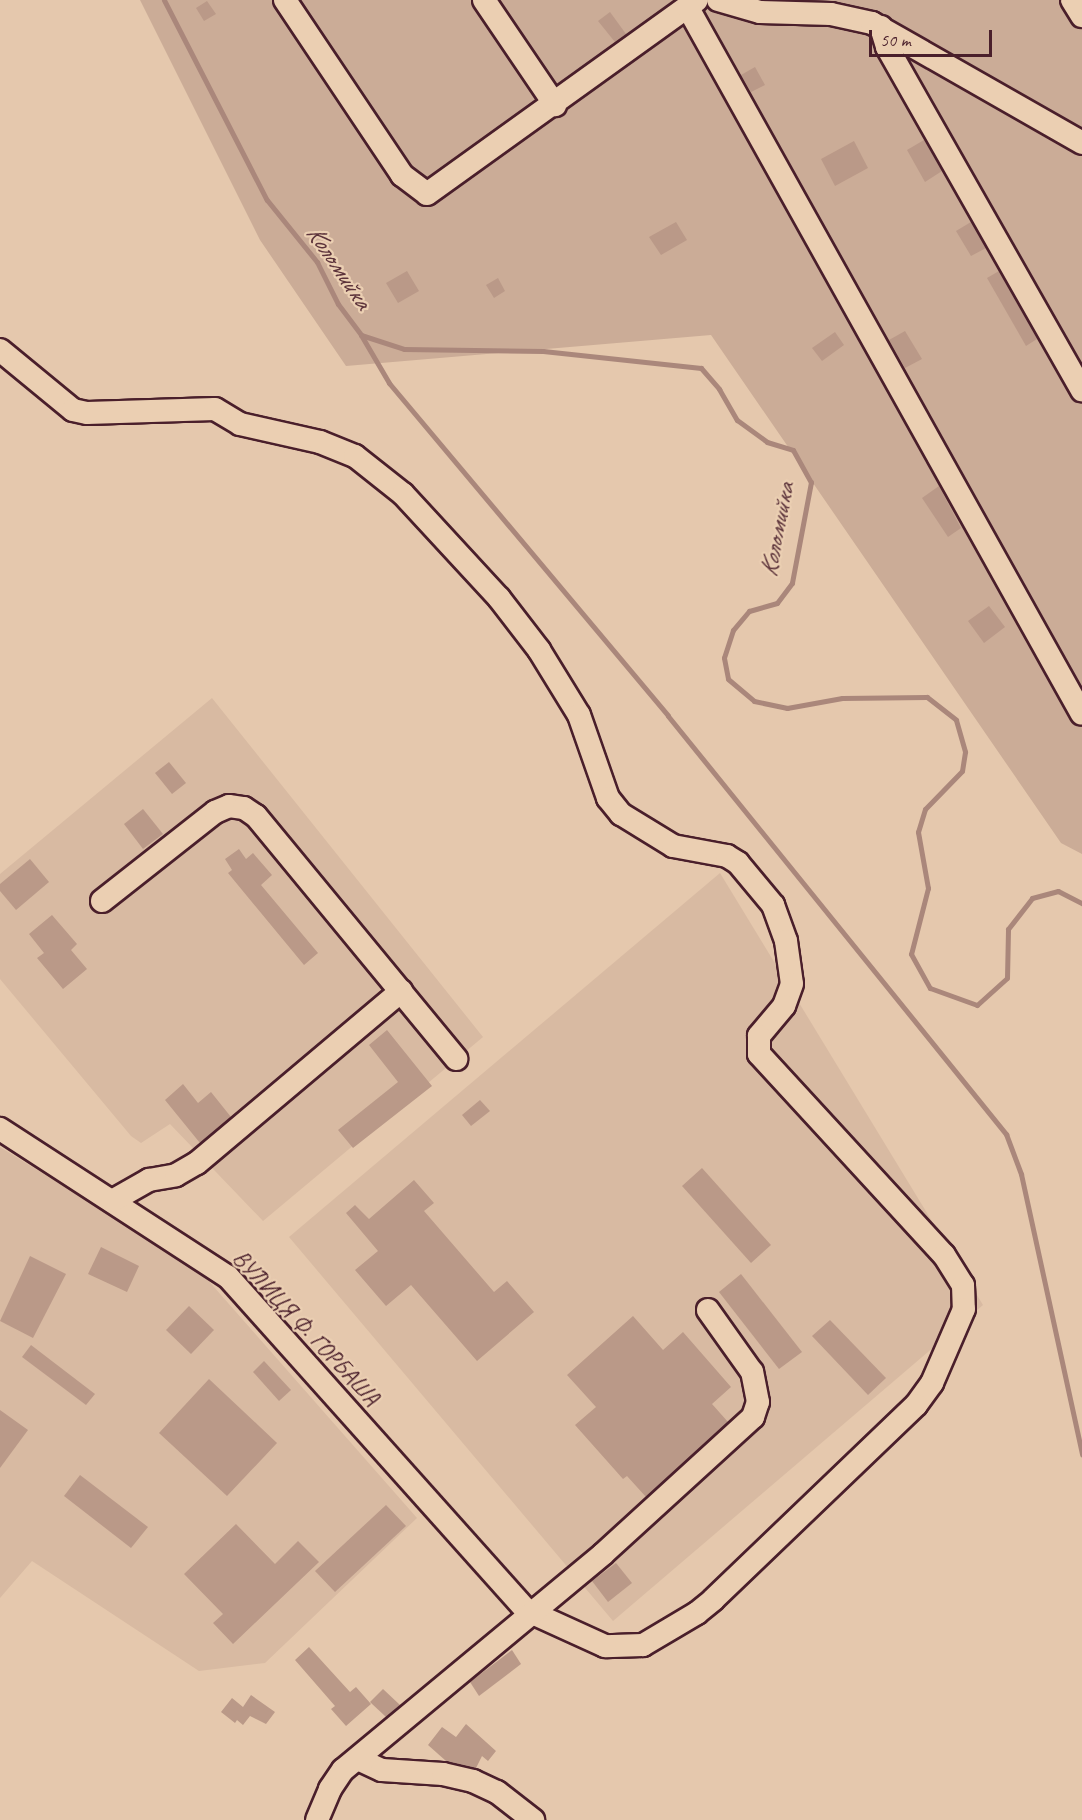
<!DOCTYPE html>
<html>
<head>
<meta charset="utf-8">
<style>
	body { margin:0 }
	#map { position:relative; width:1082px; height:1820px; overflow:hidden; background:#e5c8ad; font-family:Caveat,sans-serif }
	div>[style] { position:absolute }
	.built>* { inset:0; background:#d8baa2 }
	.green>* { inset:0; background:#cbac97 }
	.stream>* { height:5px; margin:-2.5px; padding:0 2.5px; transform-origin:2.5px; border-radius:2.5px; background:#aa877b }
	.building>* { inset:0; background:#ba9988 }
	.roads { filter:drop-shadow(2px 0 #4a1f2b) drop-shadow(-2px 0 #4a1f2b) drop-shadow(0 2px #4a1f2b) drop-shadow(0 -2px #4a1f2b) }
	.minor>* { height:22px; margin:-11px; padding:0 11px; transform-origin:11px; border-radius:11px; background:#ebcfb2 }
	span { translate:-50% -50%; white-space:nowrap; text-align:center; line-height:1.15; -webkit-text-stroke:4.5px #ebcfb2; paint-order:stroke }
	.street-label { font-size:24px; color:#4a1f2b }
	.water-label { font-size:26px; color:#5d343b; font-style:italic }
	.scale { position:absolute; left:869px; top:30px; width:123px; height:27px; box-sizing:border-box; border:3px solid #4a1f2b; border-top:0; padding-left:8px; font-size:18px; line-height:21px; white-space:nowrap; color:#4a1f2b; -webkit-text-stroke:4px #ebcfb2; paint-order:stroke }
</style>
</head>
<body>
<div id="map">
	<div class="built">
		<div style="clip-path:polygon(212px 698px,483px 1037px,263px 1221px,170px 1124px,141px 1143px,131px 1136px,0 979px,0 874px)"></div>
		<div style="clip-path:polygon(720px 873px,983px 1305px,613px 1621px,289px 1237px)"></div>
		<div style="clip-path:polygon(0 1147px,199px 1270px,417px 1518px,265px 1663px,199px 1671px,32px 1561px,0 1598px)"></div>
	</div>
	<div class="green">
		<div style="clip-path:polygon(140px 0,1082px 0,1082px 854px,1061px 843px,711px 335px,346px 366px,260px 240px)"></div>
	</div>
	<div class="stream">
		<div style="left:164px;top:0;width:225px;rotate:62.8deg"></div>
		<div style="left:267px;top:200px;width:80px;rotate:51.1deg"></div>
		<div style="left:317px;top:262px;width:47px;rotate:63.4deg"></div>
		<div style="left:338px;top:304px;width:39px;rotate:53deg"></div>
		<div style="left:361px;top:335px;width:45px;rotate:18deg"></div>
		<div style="left:404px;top:349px;width:139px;rotate:0.8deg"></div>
		<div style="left:543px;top:351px;width:159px;rotate:6.1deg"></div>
		<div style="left:701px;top:368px;width:28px;rotate:49deg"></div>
		<div style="left:719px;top:389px;width:36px;rotate:60deg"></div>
		<div style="left:737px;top:420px;width:37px;rotate:36deg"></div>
		<div style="left:767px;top:442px;width:27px;rotate:17deg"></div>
		<div style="left:793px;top:450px;width:37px;rotate:61deg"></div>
		<div style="left:811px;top:482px;width:103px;rotate:100.7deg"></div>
		<div style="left:792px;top:583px;width:25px;rotate:127deg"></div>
		<div style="left:777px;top:603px;width:29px;rotate:164deg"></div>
		<div style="left:749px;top:611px;width:25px;rotate:130deg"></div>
		<div style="left:733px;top:630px;width:29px;rotate:108deg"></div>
		<div style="left:724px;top:658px;width:21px;rotate:79deg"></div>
		<div style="left:728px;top:679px;width:34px;rotate:40deg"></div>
		<div style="left:754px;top:701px;width:34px;rotate:12deg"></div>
		<div style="left:787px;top:708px;width:56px;rotate:-10.3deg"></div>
		<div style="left:842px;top:698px;width:85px;rotate:-0.7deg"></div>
		<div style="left:927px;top:697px;width:37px;rotate:38deg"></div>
		<div style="left:956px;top:720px;width:33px;rotate:74deg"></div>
		<div style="left:965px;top:752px;width:19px;rotate:99deg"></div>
		<div style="left:962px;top:771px;width:53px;rotate:134.2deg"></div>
		<div style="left:925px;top:809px;width:24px;rotate:107deg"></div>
		<div style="left:918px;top:832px;width:57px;rotate:79.9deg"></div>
		<div style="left:928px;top:888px;width:68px;rotate:104.4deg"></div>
		<div style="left:911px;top:954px;width:39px;rotate:61deg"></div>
		<div style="left:930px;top:988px;width:50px;rotate:19.9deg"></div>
		<div style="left:977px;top:1005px;width:40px;rotate:-42deg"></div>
		<div style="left:1007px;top:978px;width:49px;rotate:-88.8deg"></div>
		<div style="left:1008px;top:929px;width:39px;rotate:-52deg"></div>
		<div style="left:1032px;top:898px;width:27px;rotate:-15deg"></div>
		<div style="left:1058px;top:891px;width:27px;rotate:27deg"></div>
		<div style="left:361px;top:335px;width:56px;rotate:59.7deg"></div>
		<div style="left:389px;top:383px;width:434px;rotate:50deg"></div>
		<div style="left:668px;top:716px;width:538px;rotate:51.04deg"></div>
		<div style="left:1006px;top:1134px;width:43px;rotate:69.4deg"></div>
		<div style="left:1021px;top:1174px;width:287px;rotate:77.7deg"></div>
	</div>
	<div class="building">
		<div style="clip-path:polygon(207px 1px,216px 14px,204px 21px,196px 8px)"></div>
		<div style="clip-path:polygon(610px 12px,626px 34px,615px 42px,598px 21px)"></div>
		<div style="clip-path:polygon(755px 67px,765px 85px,751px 92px,741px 75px)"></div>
		<div style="clip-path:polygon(924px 140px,942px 171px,925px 182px,907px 150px)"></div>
		<div style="clip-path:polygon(854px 141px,868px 168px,835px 186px,821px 159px)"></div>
		<div style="clip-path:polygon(676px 222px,687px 240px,661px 255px,649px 237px)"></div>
		<div style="clip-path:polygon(971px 222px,986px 248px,971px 256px,956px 231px)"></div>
		<div style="clip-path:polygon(407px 271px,419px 291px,398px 303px,386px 283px)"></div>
		<div style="clip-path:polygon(999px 271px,1037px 339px,1026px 346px,987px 278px)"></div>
		<div style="clip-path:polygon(498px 278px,505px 291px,494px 298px,486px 285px)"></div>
		<div style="clip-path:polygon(905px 331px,922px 359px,905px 368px,889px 340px)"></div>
		<div style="clip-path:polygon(835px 332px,844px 345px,822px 361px,812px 348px)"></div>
		<div style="clip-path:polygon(939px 486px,961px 528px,948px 537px,922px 498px)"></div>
		<div style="clip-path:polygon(989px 606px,1005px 627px,984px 643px,968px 621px)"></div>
		<div style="clip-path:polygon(169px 762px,186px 783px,172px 794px,155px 773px)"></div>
		<div style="clip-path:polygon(143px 809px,163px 834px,143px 849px,124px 824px)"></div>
		<div style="clip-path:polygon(239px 849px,246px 859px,253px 853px,272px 875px,261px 885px,318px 953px,304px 965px,228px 873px,232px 870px,225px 859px)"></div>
		<div style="clip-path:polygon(30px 859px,49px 882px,16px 910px,0 891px,0 884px)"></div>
		<div style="clip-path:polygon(52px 915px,77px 944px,71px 950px,87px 969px,63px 989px,37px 958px,44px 953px,29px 934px)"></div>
		<div style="clip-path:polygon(387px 1030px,432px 1086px,353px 1148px,338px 1130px,398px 1082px,369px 1045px)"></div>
		<div style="clip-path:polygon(183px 1084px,198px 1103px,211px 1092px,231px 1117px,200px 1143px,165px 1100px)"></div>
		<div style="clip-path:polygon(480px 1100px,490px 1111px,471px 1126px,462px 1115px)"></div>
		<div style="clip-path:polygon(702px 1168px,771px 1245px,751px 1263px,682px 1186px)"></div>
		<div style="clip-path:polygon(414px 1180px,434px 1203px,424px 1211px,494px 1292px,507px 1281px,534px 1312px,477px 1361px,411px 1285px,386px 1306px,355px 1270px,378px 1251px,346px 1213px,355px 1205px,369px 1219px)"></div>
		<div style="clip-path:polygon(101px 1247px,139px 1266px,127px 1292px,88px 1274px)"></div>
		<div style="clip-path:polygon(30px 1256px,66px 1274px,33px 1338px,0 1321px)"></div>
		<div style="clip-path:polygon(741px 1274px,802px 1352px,779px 1369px,719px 1292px)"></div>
		<div style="clip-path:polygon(189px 1306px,214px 1330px,191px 1354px,166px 1330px)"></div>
		<div style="clip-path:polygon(633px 1316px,663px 1350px,683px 1332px,731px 1387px,712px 1404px,728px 1422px,646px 1497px,627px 1476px,623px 1479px,575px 1425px,596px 1407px,567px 1375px)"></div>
		<div style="clip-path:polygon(830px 1320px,886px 1378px,868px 1395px,812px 1336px)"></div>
		<div style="clip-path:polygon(31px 1345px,95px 1394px,86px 1405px,22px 1357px)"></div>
		<div style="clip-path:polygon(264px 1361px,291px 1390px,279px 1401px,253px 1372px)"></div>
		<div style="clip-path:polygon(209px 1379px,277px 1443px,227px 1496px,159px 1433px)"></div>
		<div style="clip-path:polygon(0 1410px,28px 1430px,0 1468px)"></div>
		<div style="clip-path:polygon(80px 1475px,148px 1527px,131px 1548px,64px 1496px)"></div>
		<div style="clip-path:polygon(386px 1505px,406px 1526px,335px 1592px,315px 1571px)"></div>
		<div style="clip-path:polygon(236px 1524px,275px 1564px,298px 1541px,319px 1562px,233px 1644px,213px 1623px,223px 1614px,184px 1574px)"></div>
		<div style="clip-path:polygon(616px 1563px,632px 1583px,608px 1602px,592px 1581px)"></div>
		<div style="clip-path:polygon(309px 1647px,350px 1692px,356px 1687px,371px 1704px,346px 1726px,331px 1709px,335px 1706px,295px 1660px)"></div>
		<div style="clip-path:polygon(512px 1650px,521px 1664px,479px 1696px,470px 1682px)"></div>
		<div style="clip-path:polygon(383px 1689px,400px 1705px,386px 1717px,370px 1702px)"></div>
		<div style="clip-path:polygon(251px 1695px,275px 1712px,266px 1724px,250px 1716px,243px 1725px,237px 1720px,235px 1723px,221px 1712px,232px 1698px,243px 1707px)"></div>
		<div style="clip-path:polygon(466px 1724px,496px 1751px,488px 1761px,482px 1756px,476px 1768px,446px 1761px,428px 1745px,442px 1727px,456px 1737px)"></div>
	</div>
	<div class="roads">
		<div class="minor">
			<div style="left:285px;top:0;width:211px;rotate:56.2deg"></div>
			<div style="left:402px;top:175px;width:31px;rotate:37deg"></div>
			<div style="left:427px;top:194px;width:332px;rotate:-35.7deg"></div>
			<div style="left:484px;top:0;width:127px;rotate:55.9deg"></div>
			<div style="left:718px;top:0;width:44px;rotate:15.9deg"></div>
			<div style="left:760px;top:12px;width:71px;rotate:1.6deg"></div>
			<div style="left:831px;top:14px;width:42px;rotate:12.4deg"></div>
			<div style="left:872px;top:23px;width:242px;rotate:29.7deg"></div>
			<div style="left:1072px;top:0;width:19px;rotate:58deg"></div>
			<div style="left:688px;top:8px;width:808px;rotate:60.84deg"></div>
			<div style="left:881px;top:27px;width:21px;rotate:73deg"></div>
			<div style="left:887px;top:47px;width:395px;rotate:60.4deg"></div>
			<div style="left:0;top:350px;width:94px;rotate:39.4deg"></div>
			<div style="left:73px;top:410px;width:14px;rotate:12deg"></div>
			<div style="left:87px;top:413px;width:128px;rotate:-1.8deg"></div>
			<div style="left:215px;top:409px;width:29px;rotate:31deg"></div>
			<div style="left:240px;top:424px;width:82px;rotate:12.7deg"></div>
			<div style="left:320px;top:442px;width:38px;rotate:22deg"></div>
			<div style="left:355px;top:456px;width:61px;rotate:38.4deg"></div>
			<div style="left:403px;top:494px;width:142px;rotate:47.3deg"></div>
			<div style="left:499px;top:598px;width:66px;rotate:52.4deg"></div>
			<div style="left:539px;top:650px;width:76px;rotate:58.4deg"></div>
			<div style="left:579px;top:715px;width:88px;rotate:70.7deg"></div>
			<div style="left:608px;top:798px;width:21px;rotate:51deg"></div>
			<div style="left:621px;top:814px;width:61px;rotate:31.6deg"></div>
			<div style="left:673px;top:846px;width:55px;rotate:10.5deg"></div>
			<div style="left:727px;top:856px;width:13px;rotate:32deg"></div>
			<div style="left:738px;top:863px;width:55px;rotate:50.2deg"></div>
			<div style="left:773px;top:905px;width:38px;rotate:70deg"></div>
			<div style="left:786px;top:941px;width:43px;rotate:82.1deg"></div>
			<div style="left:792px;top:984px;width:23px;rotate:110deg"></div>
			<div style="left:784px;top:1006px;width:39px;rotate:130deg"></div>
			<div style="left:759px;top:1036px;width:18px;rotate:90deg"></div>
			<div style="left:759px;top:1054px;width:273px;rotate:47.4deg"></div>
			<div style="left:944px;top:1255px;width:36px;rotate:58deg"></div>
			<div style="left:963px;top:1285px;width:24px;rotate:88deg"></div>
			<div style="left:964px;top:1309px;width:81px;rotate:113.4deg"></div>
			<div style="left:932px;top:1383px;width:27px;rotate:126deg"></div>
			<div style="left:916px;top:1405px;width:281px;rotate:136.2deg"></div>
			<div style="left:713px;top:1600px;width:21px;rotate:141deg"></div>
			<div style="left:697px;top:1613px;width:63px;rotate:149.3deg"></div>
			<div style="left:643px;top:1645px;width:38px;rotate:178deg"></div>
			<div style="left:605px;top:1646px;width:87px;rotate:-155.5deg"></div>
			<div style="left:526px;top:1610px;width:447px;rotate:-131.8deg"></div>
			<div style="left:228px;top:1277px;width:272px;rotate:-147deg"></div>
			<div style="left:102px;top:901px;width:144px;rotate:-38.2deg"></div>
			<div style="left:215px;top:812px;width:15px;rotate:-23deg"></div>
			<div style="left:229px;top:806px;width:15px;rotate:8deg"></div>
			<div style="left:244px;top:808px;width:14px;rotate:34deg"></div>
			<div style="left:256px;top:816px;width:315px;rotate:50.5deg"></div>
			<div style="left:112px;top:1201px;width:43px;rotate:-29.6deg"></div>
			<div style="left:149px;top:1180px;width:27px;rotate:-10deg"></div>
			<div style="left:176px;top:1175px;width:24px;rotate:-30deg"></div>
			<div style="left:197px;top:1163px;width:267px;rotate:-40.1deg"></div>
			<div style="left:358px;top:1759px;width:26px;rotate:25deg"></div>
			<div style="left:382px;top:1770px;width:61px;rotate:3.8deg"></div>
			<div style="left:443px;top:1774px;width:31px;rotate:13deg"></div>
			<div style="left:473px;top:1781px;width:26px;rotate:25deg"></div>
			<div style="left:497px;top:1792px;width:46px;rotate:37.9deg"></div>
			<div style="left:317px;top:1820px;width:34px;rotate:-67deg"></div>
			<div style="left:330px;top:1789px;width:23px;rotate:-56deg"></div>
			<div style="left:343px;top:1770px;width:338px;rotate:-39.7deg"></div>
			<div style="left:603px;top:1554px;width:203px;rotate:-42.4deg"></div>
			<div style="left:753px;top:1417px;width:16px;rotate:-72deg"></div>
			<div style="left:758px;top:1402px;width:31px;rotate:-101deg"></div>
			<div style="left:752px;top:1372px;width:76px;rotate:-125.4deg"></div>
		</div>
	</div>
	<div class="street-label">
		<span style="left:306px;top:1328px;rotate:47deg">ВУЛИЦЯ Ф. ГОРБАША</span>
	</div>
	<div class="water-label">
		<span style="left:339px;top:267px;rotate:56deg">Коломийка</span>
		<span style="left:777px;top:530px;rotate:-79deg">Коломийка</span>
	</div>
	<div class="scale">50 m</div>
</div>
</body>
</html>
